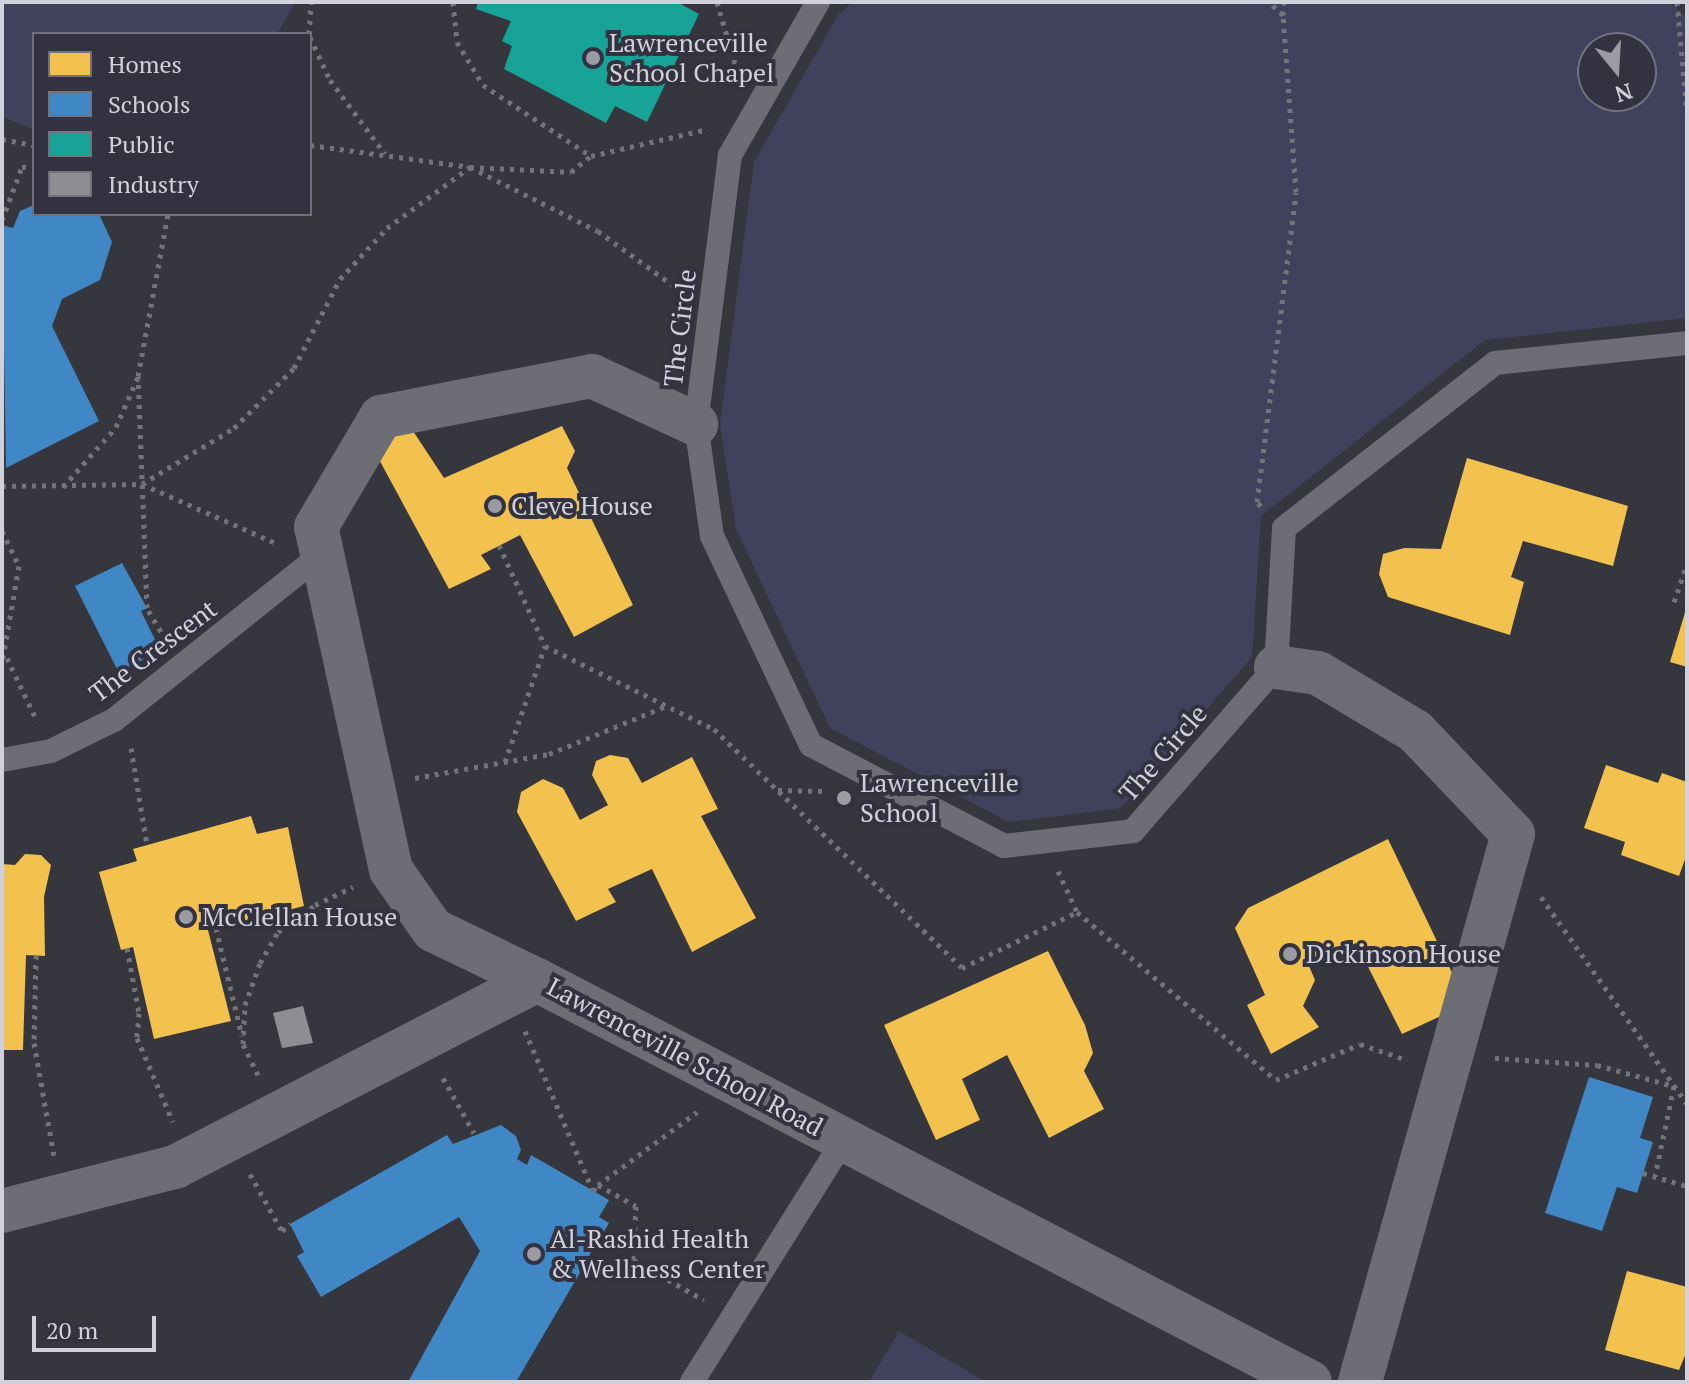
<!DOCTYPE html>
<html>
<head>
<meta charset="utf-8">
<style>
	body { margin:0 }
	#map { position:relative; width:1689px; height:1384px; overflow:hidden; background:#36363e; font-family:"PT Serif",serif }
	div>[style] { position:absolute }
	.green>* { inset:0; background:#41415d }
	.homes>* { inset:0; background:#f2c14e }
	.schools>* { inset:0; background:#3f88c5 }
	.public>* { inset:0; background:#17a398 }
	.industry>* { inset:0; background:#8d8d92 }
	.path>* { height:5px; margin-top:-2.5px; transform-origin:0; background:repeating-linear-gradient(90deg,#73737a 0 4px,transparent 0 10px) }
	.service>* { height:24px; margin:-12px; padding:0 12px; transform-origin:12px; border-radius:12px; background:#6c6d75 }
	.minor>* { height:44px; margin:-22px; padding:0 22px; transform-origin:22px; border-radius:22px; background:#6c6d75 }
	.dots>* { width:22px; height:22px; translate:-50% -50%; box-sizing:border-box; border:4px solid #323241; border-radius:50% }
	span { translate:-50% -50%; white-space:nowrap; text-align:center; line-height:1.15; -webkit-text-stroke:8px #323241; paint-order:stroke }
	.poi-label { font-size:26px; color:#d1d1db }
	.left { translate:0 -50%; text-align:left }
	.street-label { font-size:26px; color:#d1d1db }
	.frame { position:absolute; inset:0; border:4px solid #d1d1db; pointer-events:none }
	.legend { position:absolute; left:32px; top:32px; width:280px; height:184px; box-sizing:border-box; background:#323241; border:2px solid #72727f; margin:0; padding:10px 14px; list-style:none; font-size:24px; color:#d1d1db }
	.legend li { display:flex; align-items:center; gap:16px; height:40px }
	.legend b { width:40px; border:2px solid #72727f }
	.north { position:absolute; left:1577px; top:32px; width:80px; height:80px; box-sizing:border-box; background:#323241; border:2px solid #72727f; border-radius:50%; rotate:162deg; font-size:22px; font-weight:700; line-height:32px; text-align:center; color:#d1d1db }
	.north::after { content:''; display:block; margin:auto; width:28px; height:36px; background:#9b9ba4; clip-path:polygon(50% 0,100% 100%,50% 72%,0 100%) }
	.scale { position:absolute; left:32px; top:1316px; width:124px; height:36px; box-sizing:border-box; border:4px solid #d1d1db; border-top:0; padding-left:10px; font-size:24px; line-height:28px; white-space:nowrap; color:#d1d1db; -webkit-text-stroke:6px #323241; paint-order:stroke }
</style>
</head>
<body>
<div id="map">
	<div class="green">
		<div style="clip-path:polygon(2px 2px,296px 2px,277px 34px,34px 34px,34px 129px,2px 117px)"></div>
		<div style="clip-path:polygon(evenodd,852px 2px,1669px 2px,1687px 17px,1687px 318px,1485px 340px,1261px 516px,1252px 657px,1121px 808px,1009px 822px,830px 728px,736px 529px,720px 424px,754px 162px,838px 15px,852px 2px,1593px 48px,1641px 48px,1641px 96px,1593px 96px,1593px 48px)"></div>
		<div style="clip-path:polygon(899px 1331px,986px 1382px,869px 1382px)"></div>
	</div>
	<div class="homes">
		<div style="clip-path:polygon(562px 426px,575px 451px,567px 468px,633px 605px,574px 637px,520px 535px,481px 555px,491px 569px,449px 589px,375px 452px,387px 433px,413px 431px,444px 478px)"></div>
		<div style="clip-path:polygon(1467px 458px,1628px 506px,1613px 566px,1523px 541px,1511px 577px,1524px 582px,1510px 635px,1388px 597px,1379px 574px,1383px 554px,1404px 548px,1441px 549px)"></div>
		<div style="clip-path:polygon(1687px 606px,1687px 667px,1670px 662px)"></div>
		<div style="clip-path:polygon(610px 755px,628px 758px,642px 783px,692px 757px,718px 809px,701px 816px,756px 918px,692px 952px,652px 869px,608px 889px,616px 902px,576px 921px,517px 812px,521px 792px,543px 779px,563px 788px,580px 820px,608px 805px,592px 775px,596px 761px)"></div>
		<div style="clip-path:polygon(1606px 765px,1658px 783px,1662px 773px,1687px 782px,1687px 854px,1679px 876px,1621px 855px,1625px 842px,1584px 828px)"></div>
		<div style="clip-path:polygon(251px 816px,257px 834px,288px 827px,304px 906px,208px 930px,231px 1021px,154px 1039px,133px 947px,121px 950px,99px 872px,137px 861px,133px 849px)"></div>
		<div style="clip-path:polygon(1388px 839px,1467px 1004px,1402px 1034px,1356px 943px,1309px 966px,1315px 980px,1303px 1006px,1319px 1027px,1271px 1054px,1247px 1005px,1265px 995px,1235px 928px,1248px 908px)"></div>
		<div style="clip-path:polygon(25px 854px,41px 855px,51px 865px,44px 897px,45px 956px,26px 955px,23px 1050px,2px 1050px,2px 864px,15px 865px)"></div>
		<div style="clip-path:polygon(1048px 951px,1085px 1025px,1093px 1053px,1084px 1071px,1104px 1109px,1049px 1138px,1007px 1055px,962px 1079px,980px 1120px,936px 1140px,884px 1025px)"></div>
		<div style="clip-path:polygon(1627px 1271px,1687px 1287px,1687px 1351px,1679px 1370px,1605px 1350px)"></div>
	</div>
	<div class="schools">
		<div style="clip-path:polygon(34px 205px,34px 214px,99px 214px,112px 242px,100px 280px,62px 299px,52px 326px,99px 421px,6px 468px,2px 225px,13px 228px,20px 211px)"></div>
		<div style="clip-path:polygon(122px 563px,147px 608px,141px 611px,161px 652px,118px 671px,75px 586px)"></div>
		<div style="clip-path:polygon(1589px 1077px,1653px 1097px,1640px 1138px,1653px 1142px,1637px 1193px,1617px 1187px,1602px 1231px,1545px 1213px)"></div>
		<div style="clip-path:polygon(501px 1125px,516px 1136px,521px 1150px,517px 1159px,527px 1165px,531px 1155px,609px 1200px,599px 1217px,609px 1223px,516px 1382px,408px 1382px,480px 1251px,459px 1217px,321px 1297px,297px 1256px,304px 1252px,290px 1224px,447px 1135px,453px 1144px)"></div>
	</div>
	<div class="public">
		<div style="clip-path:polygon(478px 2px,677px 2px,699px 14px,647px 122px,615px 106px,606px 123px,504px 69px,512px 46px,502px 41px,511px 21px,476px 9px)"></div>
	</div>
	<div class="industry">
		<div style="clip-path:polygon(303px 1006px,313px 1043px,282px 1048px,273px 1013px)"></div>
	</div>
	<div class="path">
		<div style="left:453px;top:2px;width:40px;rotate:84.3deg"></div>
		<div style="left:457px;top:42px;width:50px;rotate:58.8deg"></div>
		<div style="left:483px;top:85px;width:129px;rotate:33.3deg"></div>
		<div style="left:591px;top:156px;width:120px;rotate:-13deg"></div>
		<div style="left:717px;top:2px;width:75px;rotate:73.7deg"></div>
		<div style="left:1677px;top:2px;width:111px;rotate:84.9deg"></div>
		<div style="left:1283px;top:15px;width:13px;rotate:-86deg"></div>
		<div style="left:309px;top:34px;width:32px;rotate:-86deg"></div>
		<div style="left:310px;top:37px;width:47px;rotate:65.1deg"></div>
		<div style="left:330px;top:80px;width:92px;rotate:53.4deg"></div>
		<div style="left:2px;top:139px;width:33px;rotate:11deg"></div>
		<div style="left:310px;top:145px;width:162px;rotate:7.8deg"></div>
		<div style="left:470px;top:167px;width:143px;rotate:26.6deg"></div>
		<div style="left:598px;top:231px;width:102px;rotate:35.9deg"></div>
		<div style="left:2px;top:220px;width:57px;rotate:-69.3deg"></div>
		<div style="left:22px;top:167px;width:12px;rotate:-5deg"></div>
		<div style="left:142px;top:484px;width:108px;rotate:-31.3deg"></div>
		<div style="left:234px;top:428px;width:85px;rotate:-45deg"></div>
		<div style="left:294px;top:368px;width:100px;rotate:-62.7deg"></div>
		<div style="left:340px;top:279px;width:69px;rotate:-47.3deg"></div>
		<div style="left:387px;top:228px;width:103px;rotate:-36.3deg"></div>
		<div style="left:470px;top:167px;width:101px;rotate:2.8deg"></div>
		<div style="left:571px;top:172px;width:26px;rotate:-39deg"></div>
		<div style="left:2px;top:486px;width:140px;rotate:-0.8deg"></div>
		<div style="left:142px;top:484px;width:146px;rotate:23.8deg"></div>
		<div style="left:63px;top:487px;width:80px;rotate:-48.5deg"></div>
		<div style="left:116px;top:427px;width:55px;rotate:-66.3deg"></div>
		<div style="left:1261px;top:506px;width:6px;rotate:-135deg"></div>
		<div style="left:1257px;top:502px;width:312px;rotate:-82.8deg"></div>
		<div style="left:1296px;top:192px;width:177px;rotate:-94.2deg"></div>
		<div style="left:1283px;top:15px;width:19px;rotate:-137deg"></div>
		<div style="left:2px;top:531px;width:39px;rotate:64deg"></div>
		<div style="left:19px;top:566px;width:98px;rotate:99.9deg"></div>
		<div style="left:499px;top:545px;width:111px;rotate:65.5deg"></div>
		<div style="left:545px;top:646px;width:188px;rotate:26.2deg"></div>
		<div style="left:714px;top:729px;width:344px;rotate:43.9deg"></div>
		<div style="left:962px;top:968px;width:128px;rotate:-26deg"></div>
		<div style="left:1674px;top:602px;width:39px;rotate:-71deg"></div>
		<div style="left:166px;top:640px;width:37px;rotate:-121deg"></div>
		<div style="left:147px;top:608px;width:232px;rotate:-92.2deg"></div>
		<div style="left:138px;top:376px;width:165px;rotate:-79.5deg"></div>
		<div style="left:7px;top:658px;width:70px;rotate:64.5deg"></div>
		<div style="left:131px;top:748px;width:98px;rotate:80.6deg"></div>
		<div style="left:505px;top:762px;width:123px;rotate:-71deg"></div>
		<div style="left:415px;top:778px;width:136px;rotate:-10.2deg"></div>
		<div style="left:549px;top:754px;width:126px;rotate:-22.3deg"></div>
		<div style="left:778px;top:790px;width:46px;rotate:1.2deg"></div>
		<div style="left:1058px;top:871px;width:45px;rotate:65.1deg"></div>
		<div style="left:1077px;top:912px;width:260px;rotate:40.2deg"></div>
		<div style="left:1276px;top:1080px;width:91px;rotate:-23.2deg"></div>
		<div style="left:1360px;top:1044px;width:50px;rotate:18.8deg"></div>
		<div style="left:1541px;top:897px;width:253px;rotate:54.8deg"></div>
		<div style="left:216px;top:928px;width:111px;rotate:76.5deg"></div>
		<div style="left:127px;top:948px;width:66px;rotate:79.5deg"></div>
		<div style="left:139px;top:1013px;width:25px;rotate:95deg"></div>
		<div style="left:137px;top:1038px;width:91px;rotate:66.8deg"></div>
		<div style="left:36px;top:955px;width:88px;rotate:91.3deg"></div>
		<div style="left:34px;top:1043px;width:115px;rotate:80deg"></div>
		<div style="left:525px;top:1031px;width:174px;rotate:67deg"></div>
		<div style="left:593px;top:1191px;width:8px;rotate:-50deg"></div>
		<div style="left:598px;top:1185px;width:43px;rotate:28.9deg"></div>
		<div style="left:636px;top:1206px;width:54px;rotate:93.2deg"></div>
		<div style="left:633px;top:1260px;width:81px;rotate:29.4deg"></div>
		<div style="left:1495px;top:1058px;width:102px;rotate:3.9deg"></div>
		<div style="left:1597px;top:1065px;width:80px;rotate:15.3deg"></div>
		<div style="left:1674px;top:1086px;width:92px;rotate:101.9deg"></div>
		<div style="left:258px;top:1075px;width:34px;rotate:-116deg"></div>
		<div style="left:243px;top:1044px;width:39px;rotate:-87deg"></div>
		<div style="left:245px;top:1005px;width:45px;rotate:-70.3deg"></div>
		<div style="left:260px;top:963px;width:36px;rotate:-60deg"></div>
		<div style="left:278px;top:932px;width:46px;rotate:-36.1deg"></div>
		<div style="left:315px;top:905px;width:42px;rotate:-25.3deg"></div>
		<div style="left:443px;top:1078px;width:63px;rotate:60.6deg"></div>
		<div style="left:1643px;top:1173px;width:46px;rotate:16.5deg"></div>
		<div style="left:250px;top:1174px;width:65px;rotate:60.7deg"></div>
		<div style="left:282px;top:1231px;width:11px;rotate:-41deg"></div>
		<div style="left:598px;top:1185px;width:123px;rotate:-36.4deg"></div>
	</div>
	<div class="service">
		<div style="left:818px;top:2px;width:177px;rotate:119.9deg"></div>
		<div style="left:730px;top:155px;width:271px;rotate:97.2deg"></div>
		<div style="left:696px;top:424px;width:113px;rotate:81.9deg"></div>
		<div style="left:712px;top:536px;width:231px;rotate:64.7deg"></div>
		<div style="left:811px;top:745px;width:218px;rotate:27.6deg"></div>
		<div style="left:1004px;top:846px;width:130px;rotate:-6.6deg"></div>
		<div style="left:1133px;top:831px;width:218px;rotate:-48.9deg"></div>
		<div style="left:1276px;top:667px;width:139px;rotate:-86.7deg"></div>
		<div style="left:1284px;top:528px;width:268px;rotate:-38deg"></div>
		<div style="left:1495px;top:363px;width:193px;rotate:-5.9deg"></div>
		<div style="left:2px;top:760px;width:50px;rotate:-10.4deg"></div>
		<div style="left:51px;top:751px;width:70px;rotate:-26.2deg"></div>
		<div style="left:114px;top:720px;width:265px;rotate:-38.6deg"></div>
		<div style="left:692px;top:1382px;width:286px;rotate:-57.9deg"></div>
	</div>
	<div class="minor">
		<div style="left:1276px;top:667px;width:42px;rotate:8.1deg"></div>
		<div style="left:1318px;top:673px;width:113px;rotate:30.9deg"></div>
		<div style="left:1415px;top:731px;width:142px;rotate:46.4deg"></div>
		<div style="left:1513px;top:834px;width:569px;rotate:105.6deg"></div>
		<div style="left:537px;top:980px;width:115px;rotate:-154.3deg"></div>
		<div style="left:433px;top:930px;width:73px;rotate:-125deg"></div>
		<div style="left:391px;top:870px;width:351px;rotate:-102.3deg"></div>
		<div style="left:316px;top:527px;width:128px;rotate:-59.4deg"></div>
		<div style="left:381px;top:417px;width:215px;rotate:-11deg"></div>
		<div style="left:592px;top:376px;width:115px;rotate:24.8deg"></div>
		<div style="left:2px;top:1211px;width:179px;rotate:-14.3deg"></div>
		<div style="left:175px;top:1167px;width:407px;rotate:-27.3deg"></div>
		<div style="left:537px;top:980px;width:871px;rotate:27.48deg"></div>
	</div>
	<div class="dots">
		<div style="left:593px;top:58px;background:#9b9ba4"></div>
		<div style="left:495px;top:506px;background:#9b9ba4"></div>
		<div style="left:844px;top:798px;background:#9b9ba4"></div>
		<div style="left:186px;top:917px;background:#9b9ba4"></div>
		<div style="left:1290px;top:954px;background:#9b9ba4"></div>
		<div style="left:534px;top:1254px;background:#9b9ba4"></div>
	</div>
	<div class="poi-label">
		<span class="left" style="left:609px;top:58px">Lawrenceville<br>School Chapel</span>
		<span class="left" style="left:511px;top:506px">Cleve House</span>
		<span class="left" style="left:860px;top:798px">Lawrenceville<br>School</span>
		<span class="left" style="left:202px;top:917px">McClellan House</span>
		<span class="left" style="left:1306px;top:954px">Dickinson House</span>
		<span class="left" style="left:550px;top:1254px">Al-Rashid Health<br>&amp; Wellness Center</span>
	</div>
	<div class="street-label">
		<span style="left:680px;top:328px;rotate:-83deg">The Circle</span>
		<span style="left:153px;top:651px;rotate:-37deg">The Crescent</span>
		<span style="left:1163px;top:753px;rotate:-49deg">The Circle</span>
		<span style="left:685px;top:1057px;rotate:28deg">Lawrenceville School Road</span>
	</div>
	<div class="frame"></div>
	<ul class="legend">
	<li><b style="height:22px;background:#f2c14e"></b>Homes</li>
	<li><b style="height:22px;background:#3f88c5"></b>Schools</li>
	<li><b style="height:22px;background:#17a398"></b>Public</li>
	<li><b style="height:22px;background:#8d8d92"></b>Industry</li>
	</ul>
	<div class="north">N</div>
	<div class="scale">20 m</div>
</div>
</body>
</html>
